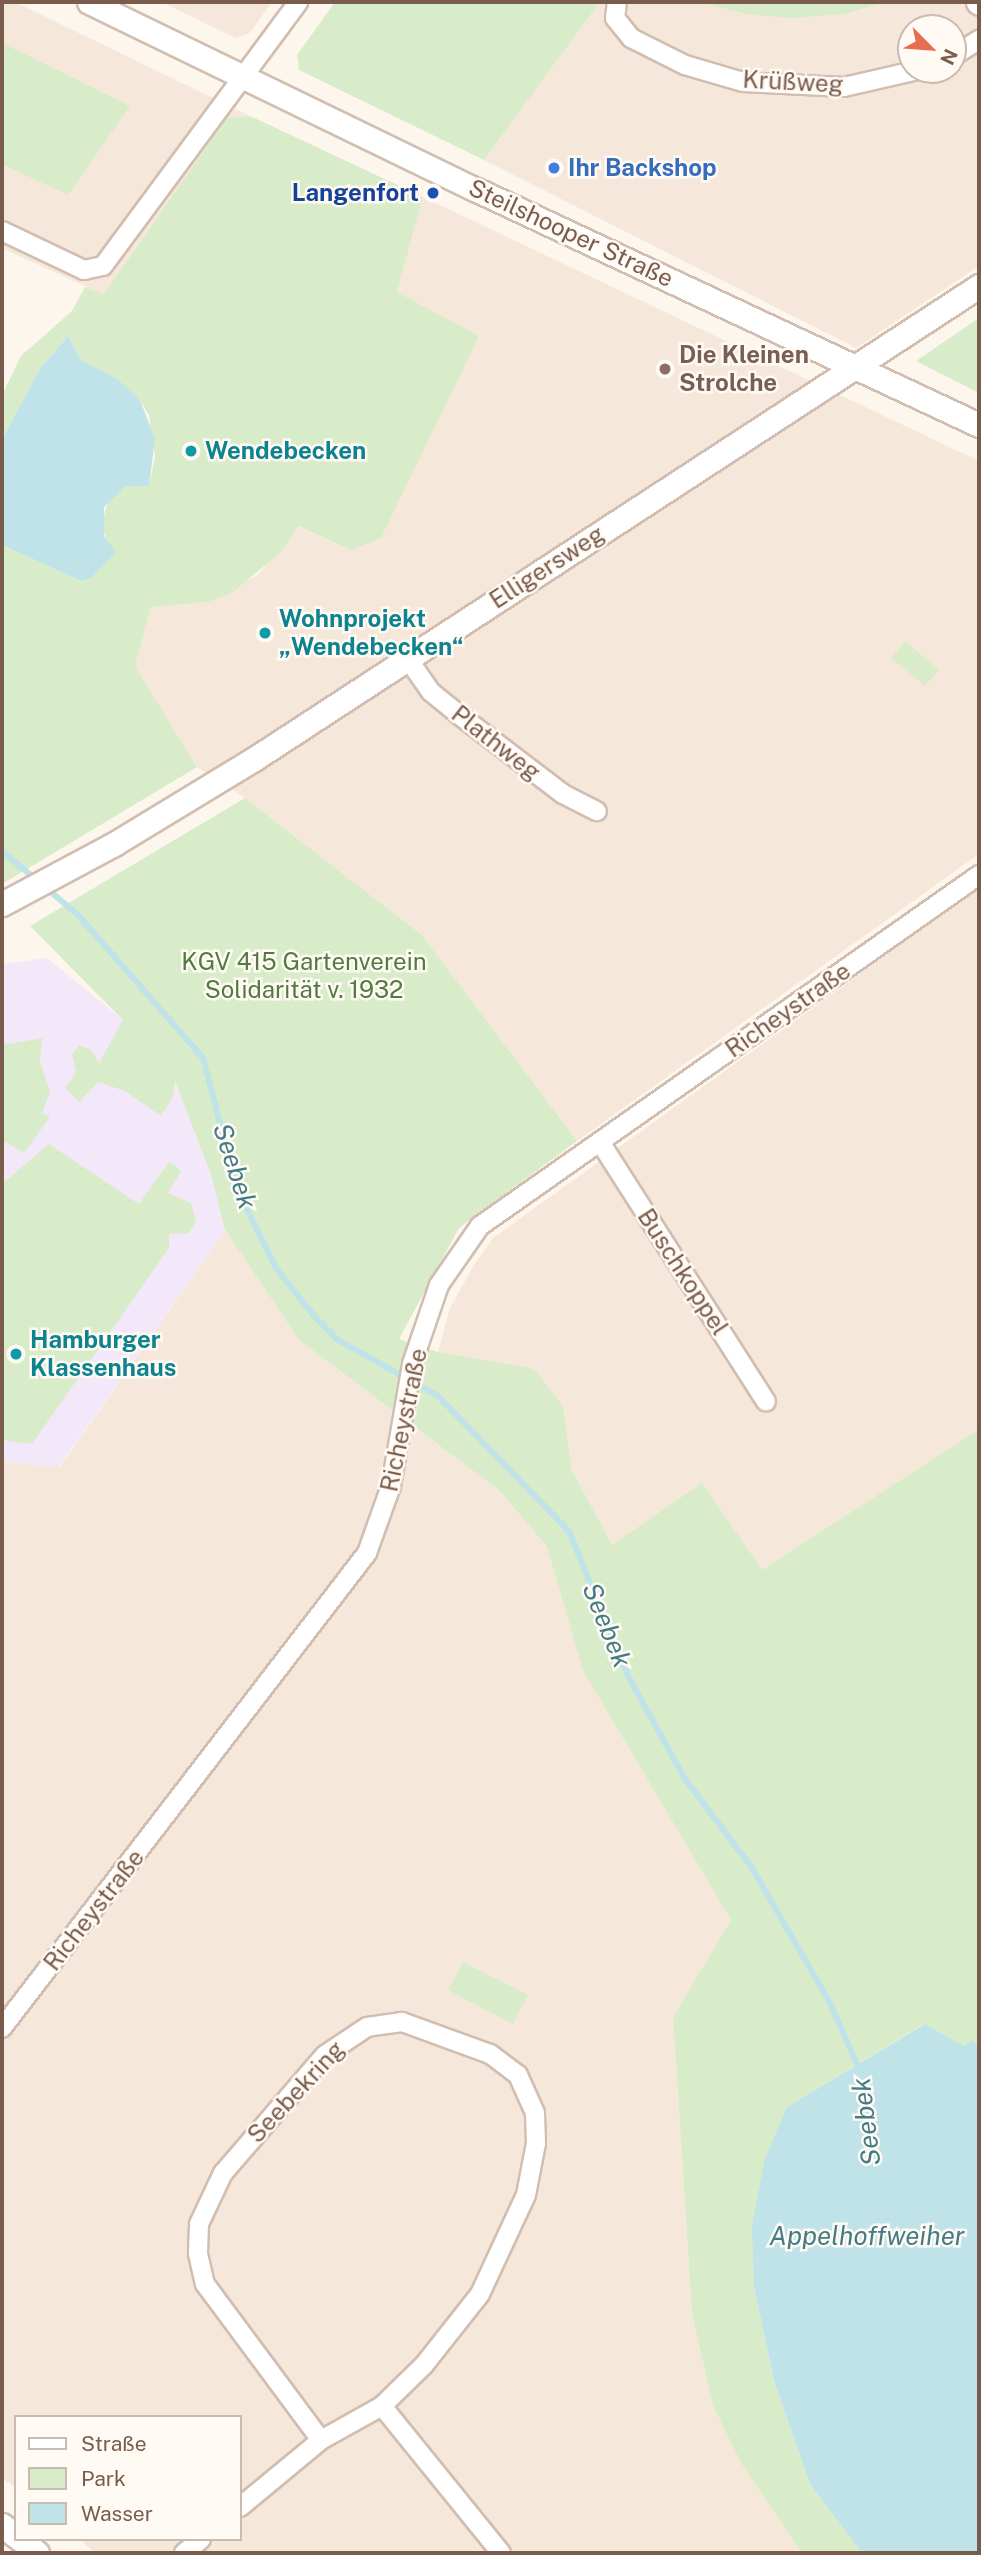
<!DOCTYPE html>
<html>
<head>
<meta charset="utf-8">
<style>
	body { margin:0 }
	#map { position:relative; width:981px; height:2555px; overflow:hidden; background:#fdf6ec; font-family:"Public Sans",sans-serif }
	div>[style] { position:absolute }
	.residential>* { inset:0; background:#f5e8da }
	.education>* { inset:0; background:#f3e8fa }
	.green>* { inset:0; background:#d8ecc9 }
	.water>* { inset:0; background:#bfe3e8 }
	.stream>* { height:6px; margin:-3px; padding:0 3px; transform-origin:3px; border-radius:3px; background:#bfe3e8 }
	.roads { filter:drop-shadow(2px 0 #d1beb0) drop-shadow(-2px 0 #d1beb0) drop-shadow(0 2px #d1beb0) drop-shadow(0 -2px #d1beb0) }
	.minor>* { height:18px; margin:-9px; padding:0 9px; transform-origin:9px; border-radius:9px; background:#fff }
	.tertiary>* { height:23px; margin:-11.5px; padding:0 11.5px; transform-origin:11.5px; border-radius:11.5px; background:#fff }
	.dots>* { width:19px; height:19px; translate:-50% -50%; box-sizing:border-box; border:4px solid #fffaf3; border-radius:50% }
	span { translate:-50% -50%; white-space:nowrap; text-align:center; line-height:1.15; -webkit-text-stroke:5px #fffaf3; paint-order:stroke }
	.street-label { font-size:24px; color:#7a5c4d }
	.shop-label { font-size:24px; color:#366cbe; font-weight:700 }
	.left { translate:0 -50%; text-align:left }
	.transit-label { font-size:24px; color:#164399; font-weight:700 }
	.right { translate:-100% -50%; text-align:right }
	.education-label { font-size:24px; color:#785e54; font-weight:700 }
	.culture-label { font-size:24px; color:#0d838f; font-weight:700 }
	.park-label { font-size:24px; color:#537a41 }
	.water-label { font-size:26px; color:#437c86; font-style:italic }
	.frame { position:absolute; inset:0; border:4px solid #7a5c4d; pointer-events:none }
	.legend { position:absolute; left:14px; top:2415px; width:228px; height:126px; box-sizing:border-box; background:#fffaf3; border:2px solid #cabbb1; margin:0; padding:9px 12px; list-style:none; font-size:21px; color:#7a5c4d }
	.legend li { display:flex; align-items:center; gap:14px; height:35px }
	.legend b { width:35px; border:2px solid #cabbb1 }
	.north { position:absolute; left:897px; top:14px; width:70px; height:70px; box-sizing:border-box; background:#fffaf3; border:2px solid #cabbb1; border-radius:50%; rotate:115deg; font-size:19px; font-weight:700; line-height:28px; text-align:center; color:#7a5c4d }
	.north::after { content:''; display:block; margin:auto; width:24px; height:32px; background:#e76f51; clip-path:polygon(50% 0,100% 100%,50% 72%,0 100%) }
</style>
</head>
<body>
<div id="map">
	<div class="residential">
		<div style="clip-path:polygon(2px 2px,15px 2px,250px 116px,227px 119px,104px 295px,2px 248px)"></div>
		<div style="clip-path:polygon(161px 2px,272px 2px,250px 33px,236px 38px)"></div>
		<div style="clip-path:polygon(evenodd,600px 2px,979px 2px,979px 266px,856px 348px,484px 160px,600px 2px,911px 28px,953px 28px,953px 70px,911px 70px,911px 28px)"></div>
		<div style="clip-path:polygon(423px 197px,979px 461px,979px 854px,577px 1141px,422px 935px,245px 798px,197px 767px,135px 666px,151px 607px,208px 602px,258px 575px,297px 526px,351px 550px,479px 337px,397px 292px)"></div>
		<div style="clip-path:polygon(979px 888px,979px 1429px,762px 1570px,612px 1545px,572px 1470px,563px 1406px,438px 1352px,450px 1308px,474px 1265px,493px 1238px)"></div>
		<div style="clip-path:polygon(225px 1230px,299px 1340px,500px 1491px,547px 1547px,583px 1671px,731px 1920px,673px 2017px,692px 2314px,713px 2406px,742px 2465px,802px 2553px,95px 2553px,80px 2539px,240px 2539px,240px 2417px,16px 2417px,16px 2488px,2px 2478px,2px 1461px,60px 1467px)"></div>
	</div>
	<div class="education">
		<div style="clip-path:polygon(47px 958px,123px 1020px,174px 1079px,211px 1175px,225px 1230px,59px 1467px,2px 1461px,2px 964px)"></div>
	</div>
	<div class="green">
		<div style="clip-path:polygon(335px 2px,600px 2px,484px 160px,299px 70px,297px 55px)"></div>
		<div style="clip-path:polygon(699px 2px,886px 2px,844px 14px,792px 18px,746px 14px)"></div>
		<div style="clip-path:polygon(2px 43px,130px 106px,68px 195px,2px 164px)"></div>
		<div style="clip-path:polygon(250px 116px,423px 197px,397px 292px,479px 336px,381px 538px,351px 550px,298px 526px,280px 553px,233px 592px,208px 602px,151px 607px,135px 666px,197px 767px,2px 884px,2px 545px,81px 581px,109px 545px,101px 526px,109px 498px,126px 486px,149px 486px,155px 457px,149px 415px,140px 400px,81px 360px,68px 336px,40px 369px,2px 439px,2px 395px,21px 356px,72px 311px,85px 287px,104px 294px,227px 118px)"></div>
		<div style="clip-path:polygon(979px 318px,979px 393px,916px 361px)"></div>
		<div style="clip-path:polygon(905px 641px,939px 670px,925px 686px,891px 658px)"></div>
		<div style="clip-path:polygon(245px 798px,422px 935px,577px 1141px,459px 1228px,399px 1339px,438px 1352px,534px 1369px,563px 1406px,572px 1470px,612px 1545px,702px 1483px,762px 1570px,979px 1429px,979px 2045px,971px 2040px,964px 2046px,924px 2024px,787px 2107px,754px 2287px,774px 2381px,810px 2484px,862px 2553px,802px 2553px,742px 2465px,713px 2406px,692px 2314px,673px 2017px,731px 1920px,583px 1671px,547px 1547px,500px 1491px,299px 1340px,225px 1230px,211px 1175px,175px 1081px,173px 1097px,161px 1116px,125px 1091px,98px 1082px,79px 1102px,65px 1088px,76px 1072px,72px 1055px,79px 1045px,91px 1050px,99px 1063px,123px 1020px,30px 926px)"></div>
		<div style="clip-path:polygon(42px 1038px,40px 1061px,50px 1091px,42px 1113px,50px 1117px,24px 1153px,2px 1140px,2px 1045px)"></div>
		<div style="clip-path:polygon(49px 1144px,139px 1204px,169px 1162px,175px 1165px,181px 1171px,168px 1193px,191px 1203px,196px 1222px,188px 1233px,169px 1234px,169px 1248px,32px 1444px,2px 1440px,2px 1184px)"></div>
		<div style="clip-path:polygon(463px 1962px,528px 1995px,513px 2024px,448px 1990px)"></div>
	</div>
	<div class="water">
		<div style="clip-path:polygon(68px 336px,81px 360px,117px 379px,140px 400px,155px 439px,149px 486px,126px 486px,104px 507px,104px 536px,116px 552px,91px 578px,81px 581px,2px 545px,2px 439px,40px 369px)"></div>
		<div style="clip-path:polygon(925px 2024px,964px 2046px,971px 2040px,979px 2045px,979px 2553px,862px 2553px,810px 2484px,774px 2381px,754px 2287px,752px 2225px,765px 2158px,787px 2107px)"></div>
	</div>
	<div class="stream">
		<div style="left:2px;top:851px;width:98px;rotate:40deg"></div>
		<div style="left:77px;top:914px;width:191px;rotate:48.8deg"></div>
		<div style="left:203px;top:1058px;width:138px;rotate:75.3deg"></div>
		<div style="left:238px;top:1191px;width:86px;rotate:63.7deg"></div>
		<div style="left:276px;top:1268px;width:61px;rotate:51.6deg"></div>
		<div style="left:314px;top:1316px;width:34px;rotate:45deg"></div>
		<div style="left:338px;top:1340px;width:115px;rotate:29.2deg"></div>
		<div style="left:438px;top:1396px;width:188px;rotate:45.9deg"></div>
		<div style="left:569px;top:1531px;width:154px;rotate:67.9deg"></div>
		<div style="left:627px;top:1674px;width:120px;rotate:61.1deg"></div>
		<div style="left:685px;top:1779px;width:111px;rotate:53deg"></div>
		<div style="left:752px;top:1868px;width:156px;rotate:60deg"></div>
		<div style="left:830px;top:2003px;width:74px;rotate:66.2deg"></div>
	</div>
	<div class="roads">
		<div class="minor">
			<div style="left:617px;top:2px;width:16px;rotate:97deg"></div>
			<div style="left:615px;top:18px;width:26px;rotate:51deg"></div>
			<div style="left:631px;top:38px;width:60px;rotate:26.6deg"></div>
			<div style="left:685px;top:65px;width:60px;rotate:16.3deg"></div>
			<div style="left:743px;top:82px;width:101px;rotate:2.8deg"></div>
			<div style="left:844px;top:87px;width:76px;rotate:-12.9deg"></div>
			<div style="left:953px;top:56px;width:31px;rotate:-32deg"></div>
			<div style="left:2px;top:231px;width:91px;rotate:25.4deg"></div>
			<div style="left:84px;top:270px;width:19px;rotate:-12deg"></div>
			<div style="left:103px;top:266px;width:328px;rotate:-53.5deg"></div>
			<div style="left:408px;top:659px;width:40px;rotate:55.1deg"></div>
			<div style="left:431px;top:692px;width:35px;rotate:39deg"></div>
			<div style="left:458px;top:714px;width:132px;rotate:37.3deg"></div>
			<div style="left:563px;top:794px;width:38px;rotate:27deg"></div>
			<div style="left:600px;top:1142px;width:308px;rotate:57.4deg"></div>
			<div style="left:2px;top:2028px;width:599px;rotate:-52.46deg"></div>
			<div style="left:367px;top:1553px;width:71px;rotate:-70.3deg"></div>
			<div style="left:391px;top:1486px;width:124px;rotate:-80.2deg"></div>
			<div style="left:412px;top:1364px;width:83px;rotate:-71.1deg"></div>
			<div style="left:439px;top:1285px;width:72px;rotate:-55.2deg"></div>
			<div style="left:480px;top:1226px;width:610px;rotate:-35.12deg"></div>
			<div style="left:382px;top:2406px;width:189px;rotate:51deg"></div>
			<div style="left:240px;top:2507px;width:105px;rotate:-39.6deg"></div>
			<div style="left:321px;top:2440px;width:70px;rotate:-29.1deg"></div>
			<div style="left:382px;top:2406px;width:59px;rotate:-44.3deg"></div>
			<div style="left:424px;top:2365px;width:90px;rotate:-51.7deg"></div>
			<div style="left:480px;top:2294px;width:109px;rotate:-65.1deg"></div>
			<div style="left:526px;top:2195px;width:53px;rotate:-79.1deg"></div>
			<div style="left:536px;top:2143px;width:30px;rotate:-92deg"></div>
			<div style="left:535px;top:2113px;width:42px;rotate:-114.1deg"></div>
			<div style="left:518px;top:2075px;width:35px;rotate:-143deg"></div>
			<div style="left:490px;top:2054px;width:94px;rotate:-160deg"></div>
			<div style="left:402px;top:2022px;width:35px;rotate:172deg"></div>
			<div style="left:367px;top:2027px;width:50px;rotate:146.3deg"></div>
			<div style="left:325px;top:2055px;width:156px;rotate:130.8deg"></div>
			<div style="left:223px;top:2173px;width:56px;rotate:115.2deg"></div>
			<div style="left:199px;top:2224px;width:30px;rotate:92deg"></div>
			<div style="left:198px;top:2254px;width:31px;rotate:77deg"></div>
			<div style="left:205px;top:2284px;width:194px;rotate:53.4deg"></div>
			<div style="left:184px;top:2553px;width:22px;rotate:-39deg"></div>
		</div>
		<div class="tertiary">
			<div style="left:89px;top:2px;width:431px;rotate:25.9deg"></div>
			<div style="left:477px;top:190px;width:554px;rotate:25.09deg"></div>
			<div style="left:978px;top:2px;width:1px;rotate:45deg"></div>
			<div style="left:2px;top:904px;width:127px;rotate:-28.2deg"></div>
			<div style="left:114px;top:844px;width:164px;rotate:-31.3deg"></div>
			<div style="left:254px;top:759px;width:866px;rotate:-33.12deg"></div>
			<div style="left:2px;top:2525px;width:18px;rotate:38deg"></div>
			<div style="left:20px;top:2539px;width:22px;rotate:39deg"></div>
		</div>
	</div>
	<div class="dots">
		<div style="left:554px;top:168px;background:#3f7fe0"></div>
		<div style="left:433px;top:193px;background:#1a4fb4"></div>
		<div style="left:665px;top:369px;background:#8d6e63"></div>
		<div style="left:191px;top:451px;background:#0f9aa8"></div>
		<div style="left:265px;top:633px;background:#0f9aa8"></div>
		<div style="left:16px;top:1354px;background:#0f9aa8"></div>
	</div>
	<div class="street-label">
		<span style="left:793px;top:82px;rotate:3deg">Krüßweg</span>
		<span style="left:571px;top:233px;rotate:25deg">Steilshooper Straße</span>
		<span style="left:547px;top:567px;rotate:-33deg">Elligersweg</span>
		<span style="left:496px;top:743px;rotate:38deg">Plathweg</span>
		<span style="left:788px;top:1010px;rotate:-35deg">Richeystraße</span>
		<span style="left:683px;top:1272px;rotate:57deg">Buschkoppel</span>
		<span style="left:404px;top:1420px;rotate:-78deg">Richeystraße</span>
		<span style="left:94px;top:1910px;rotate:-52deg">Richeystraße</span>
		<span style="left:296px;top:2092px;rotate:-47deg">Seebekring</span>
	</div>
	<div class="shop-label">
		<span class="left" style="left:568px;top:168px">Ihr Backshop</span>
	</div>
	<div class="transit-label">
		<span class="right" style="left:419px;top:193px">Langenfort</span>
	</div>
	<div class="education-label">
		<span class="left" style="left:679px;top:369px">Die Kleinen<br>Strolche</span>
	</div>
	<div class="culture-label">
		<span class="left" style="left:205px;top:451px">Wendebecken</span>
		<span class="left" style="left:279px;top:633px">Wohnprojekt<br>„Wendebecken“</span>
		<span class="left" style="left:30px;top:1354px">Hamburger<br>Klassenhaus</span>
	</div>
	<div class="park-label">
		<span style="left:304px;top:976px">KGV 415 Gartenverein<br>Solidarität v. 1932</span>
	</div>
	<div class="water-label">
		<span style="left:235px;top:1166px;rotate:72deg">Seebek</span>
		<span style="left:607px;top:1625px;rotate:68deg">Seebek</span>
		<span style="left:866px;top:2122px;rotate:-97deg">Seebek</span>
		<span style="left:867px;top:2236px">Appelhoffweiher</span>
	</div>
	<div class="frame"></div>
	<ul class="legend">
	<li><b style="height:9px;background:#fff"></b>Straße</li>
	<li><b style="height:19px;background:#d8ecc9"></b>Park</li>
	<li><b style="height:19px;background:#bfe3e8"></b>Wasser</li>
	</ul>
	<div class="north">N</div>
</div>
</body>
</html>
